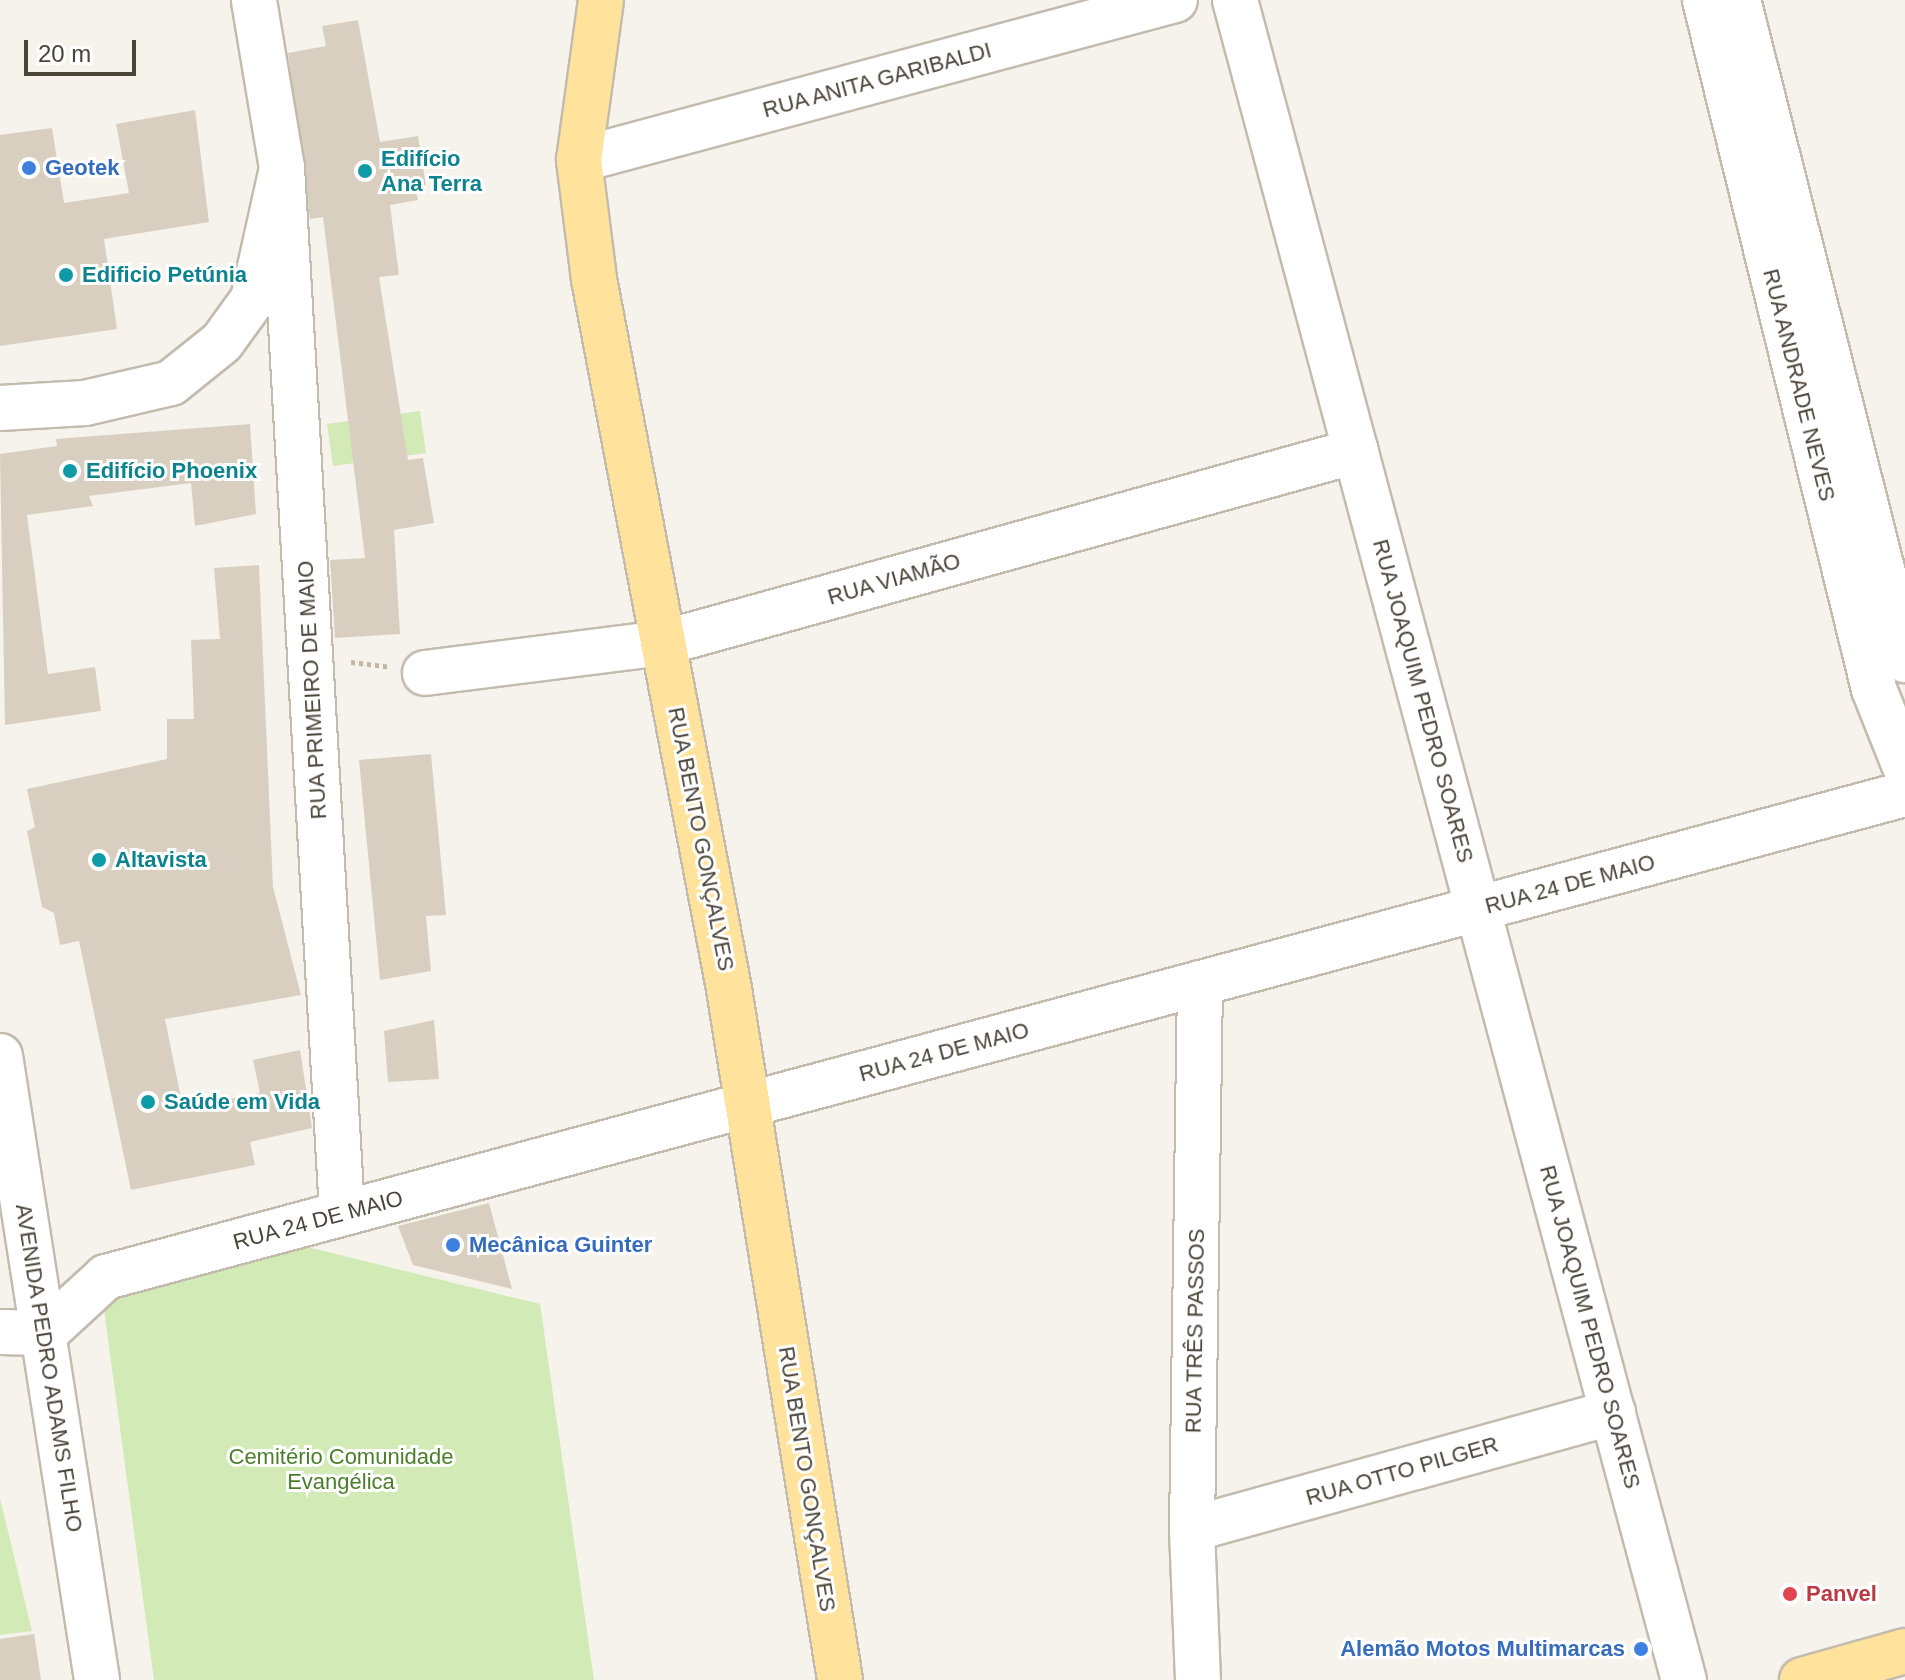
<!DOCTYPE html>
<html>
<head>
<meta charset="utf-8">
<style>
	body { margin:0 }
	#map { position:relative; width:1905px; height:1680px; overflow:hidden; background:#f6f3ec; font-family:Arial,sans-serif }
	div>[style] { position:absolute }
	.green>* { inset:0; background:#d2eab5 }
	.building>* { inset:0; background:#d8cfc1 }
	.path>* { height:5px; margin-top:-2.5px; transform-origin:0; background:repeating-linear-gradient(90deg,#c4b79f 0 4px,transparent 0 8px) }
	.roads { filter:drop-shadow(2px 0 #c2bbae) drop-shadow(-2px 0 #c2bbae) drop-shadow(0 2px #c2bbae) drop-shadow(0 -2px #c2bbae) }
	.minor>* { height:44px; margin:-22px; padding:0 22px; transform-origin:22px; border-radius:22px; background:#fff }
	.major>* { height:44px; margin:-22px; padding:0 22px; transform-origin:22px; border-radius:22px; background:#ffe39c }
	.dots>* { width:22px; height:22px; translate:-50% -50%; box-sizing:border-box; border:4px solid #fff; border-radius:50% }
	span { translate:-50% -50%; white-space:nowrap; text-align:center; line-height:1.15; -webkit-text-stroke:6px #fff; paint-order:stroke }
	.street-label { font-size:22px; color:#4b4439 }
	.culture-label { font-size:22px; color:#0d838f; font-weight:700 }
	.left { translate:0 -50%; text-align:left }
	.shop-label { font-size:22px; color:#366cbe; font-weight:700 }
	.right { translate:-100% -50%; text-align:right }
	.park-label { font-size:22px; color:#4a7f2a }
	.health-label { font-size:22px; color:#be3a42; font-weight:700 }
	.scale { position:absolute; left:24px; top:40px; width:112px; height:36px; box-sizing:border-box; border:4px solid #4b4439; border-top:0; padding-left:10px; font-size:24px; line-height:28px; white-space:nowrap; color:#4b4439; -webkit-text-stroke:6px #fff; paint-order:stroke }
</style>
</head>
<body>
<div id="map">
	<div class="green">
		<div style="clip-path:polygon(420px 411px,426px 453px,333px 466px,327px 424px)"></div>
		<div style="clip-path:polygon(291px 1243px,540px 1304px,594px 1680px,154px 1680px,103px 1302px)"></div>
		<div style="clip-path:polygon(0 1498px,32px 1631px,0 1635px)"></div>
	</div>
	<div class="building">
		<div style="clip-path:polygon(358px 20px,380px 142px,418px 136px,426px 186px,415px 188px,418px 200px,390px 205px,399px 275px,379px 277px,408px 460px,423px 458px,434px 523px,394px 530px,400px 634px,335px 638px,330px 560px,365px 558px,323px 217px,310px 219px,288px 53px,326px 46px,322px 26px)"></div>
		<div style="clip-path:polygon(195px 110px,209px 222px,104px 239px,117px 329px,0 346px,0 135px,52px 128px,64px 203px,129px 193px,116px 124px)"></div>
		<div style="clip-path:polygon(250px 424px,256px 514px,195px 526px,191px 483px,89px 496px,93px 506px,27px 515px,48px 674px,95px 667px,101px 711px,5px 725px,0 454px,57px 446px,56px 439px)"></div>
		<div style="clip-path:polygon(259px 565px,273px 887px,301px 995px,165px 1019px,183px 1108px,260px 1093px,253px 1060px,300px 1050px,312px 1128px,250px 1142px,255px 1165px,131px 1190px,79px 941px,60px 945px,54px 913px,42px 907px,27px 831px,35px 827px,27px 789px,167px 759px,167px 719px,194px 719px,191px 640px,220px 639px,214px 568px)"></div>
		<div style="clip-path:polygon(431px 754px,446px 915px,426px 916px,431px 971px,380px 980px,359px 760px)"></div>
		<div style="clip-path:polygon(434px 1020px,439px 1079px,388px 1082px,384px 1031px)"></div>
		<div style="clip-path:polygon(489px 1203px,512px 1289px,413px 1265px,398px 1226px)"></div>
		<div style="clip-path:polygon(34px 1634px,41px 1680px,0 1680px,0 1639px)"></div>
	</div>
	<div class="path">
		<div style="left:351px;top:662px;width:38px;rotate:7deg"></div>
	</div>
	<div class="roads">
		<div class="minor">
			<div style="left:1235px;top:0;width:1739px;rotate:75.04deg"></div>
			<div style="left:1705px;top:0;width:709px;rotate:76.22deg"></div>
			<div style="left:1874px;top:689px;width:84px;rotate:68.3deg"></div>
			<div style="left:1738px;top:0;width:681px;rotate:75.8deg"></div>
			<div style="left:579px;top:160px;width:617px;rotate:-15.03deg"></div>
			<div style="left:282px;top:168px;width:1047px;rotate:86.71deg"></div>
			<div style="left:0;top:408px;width:85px;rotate:-3.4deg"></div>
			<div style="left:85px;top:403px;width:88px;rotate:-13.1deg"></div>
			<div style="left:171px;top:383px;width:65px;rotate:-38.8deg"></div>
			<div style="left:222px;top:342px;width:53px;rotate:-54.2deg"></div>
			<div style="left:253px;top:299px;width:134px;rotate:-77.5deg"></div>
			<div style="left:282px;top:168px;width:170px;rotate:-99.5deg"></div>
			<div style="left:425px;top:673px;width:240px;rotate:-7.2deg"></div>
			<div style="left:663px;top:643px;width:719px;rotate:-15.49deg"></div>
			<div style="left:0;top:1056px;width:631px;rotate:81.16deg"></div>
			<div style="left:0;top:1332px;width:45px;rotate:1.3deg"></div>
			<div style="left:45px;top:1333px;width:83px;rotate:-42.6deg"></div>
			<div style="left:106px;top:1277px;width:1863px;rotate:-15.03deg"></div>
			<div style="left:1192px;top:1529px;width:437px;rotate:-15.5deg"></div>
			<div style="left:1198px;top:1680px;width:151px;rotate:-92.3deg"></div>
			<div style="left:1192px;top:1529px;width:546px;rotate:-89.16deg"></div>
		</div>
		<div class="major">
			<div style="left:601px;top:0;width:162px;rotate:97.8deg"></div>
			<div style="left:579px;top:160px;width:120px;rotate:82.8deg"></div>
			<div style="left:594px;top:279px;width:723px;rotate:79.23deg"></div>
			<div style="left:729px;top:989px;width:700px;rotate:80.87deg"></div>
			<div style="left:1802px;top:1680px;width:107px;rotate:-15.7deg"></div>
		</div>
	</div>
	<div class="dots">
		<div style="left:29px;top:168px;background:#3f7fe0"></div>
		<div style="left:365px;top:171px;background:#0f9aa8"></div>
		<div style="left:66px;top:275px;background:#0f9aa8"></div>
		<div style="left:70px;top:471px;background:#0f9aa8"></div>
		<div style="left:99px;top:860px;background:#0f9aa8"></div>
		<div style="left:148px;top:1102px;background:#0f9aa8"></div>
		<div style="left:453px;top:1245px;background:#3f7fe0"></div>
		<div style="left:1790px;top:1594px;background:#e0444e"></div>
		<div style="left:1641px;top:1649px;background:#3f7fe0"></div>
	</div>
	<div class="street-label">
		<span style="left:877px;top:80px;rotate:-15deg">RUA ANITA GARIBALDI</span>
		<span style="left:1799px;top:385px;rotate:76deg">RUA ANDRADE NEVES</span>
		<span style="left:894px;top:579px;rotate:-16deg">RUA VIAMÃO</span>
		<span style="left:312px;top:690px;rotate:-93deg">RUA PRIMEIRO DE MAIO</span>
		<span style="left:1423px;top:701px;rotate:75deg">RUA JOAQUIM PEDRO SOARES</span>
		<span style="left:701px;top:839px;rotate:79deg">RUA BENTO GONÇALVES</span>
		<span style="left:1570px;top:884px;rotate:-15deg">RUA 24 DE MAIO</span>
		<span style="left:944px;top:1052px;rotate:-15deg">RUA 24 DE MAIO</span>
		<span style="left:318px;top:1220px;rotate:-15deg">RUA 24 DE MAIO</span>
		<span style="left:1590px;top:1327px;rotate:75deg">RUA JOAQUIM PEDRO SOARES</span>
		<span style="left:1195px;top:1331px;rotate:-89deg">RUA TRÊS PASSOS</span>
		<span style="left:49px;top:1368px;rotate:81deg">AVENIDA PEDRO ADAMS FILHO</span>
		<span style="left:1402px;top:1471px;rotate:-16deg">RUA OTTO PILGER</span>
		<span style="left:807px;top:1479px;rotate:81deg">RUA BENTO GONÇALVES</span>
	</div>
	<div class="culture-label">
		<span class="left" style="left:381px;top:171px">Edifício<br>Ana Terra</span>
		<span class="left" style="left:82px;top:275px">Edificio Petúnia</span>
		<span class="left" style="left:86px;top:471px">Edifício Phoenix</span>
		<span class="left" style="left:115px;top:860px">Altavista</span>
		<span class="left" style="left:164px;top:1102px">Saúde em Vida</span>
	</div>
	<div class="shop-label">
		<span class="left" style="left:45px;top:168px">Geotek</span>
		<span class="left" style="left:469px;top:1245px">Mecânica Guinter</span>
		<span class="right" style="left:1625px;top:1649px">Alemão Motos Multimarcas</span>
	</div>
	<div class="park-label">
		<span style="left:341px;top:1469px">Cemitério Comunidade<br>Evangélica</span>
	</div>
	<div class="health-label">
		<span class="left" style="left:1806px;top:1594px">Panvel</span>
	</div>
	<div class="scale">20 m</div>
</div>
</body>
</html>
